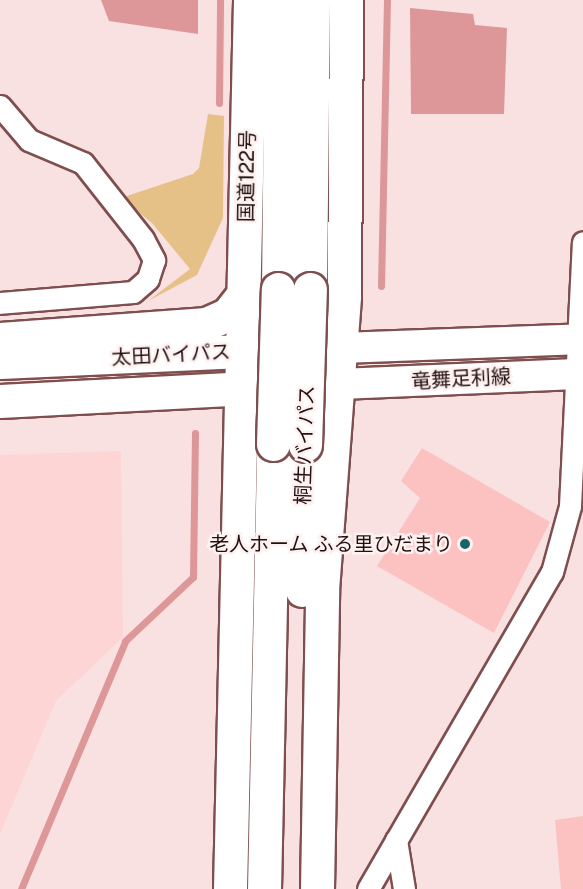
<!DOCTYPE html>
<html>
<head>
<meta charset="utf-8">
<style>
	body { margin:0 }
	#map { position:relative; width:583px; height:889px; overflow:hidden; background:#f9e1e1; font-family:"Public Sans","Noto Sans JP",sans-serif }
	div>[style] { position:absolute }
	.built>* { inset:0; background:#fed5d5 }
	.green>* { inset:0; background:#e5c188 }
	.water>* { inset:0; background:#dd9798 }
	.stream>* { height:7px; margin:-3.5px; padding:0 3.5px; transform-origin:3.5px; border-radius:3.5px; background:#dd9798 }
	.building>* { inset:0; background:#fcc2c2 }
	.roads { filter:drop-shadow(2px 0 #7f4e4f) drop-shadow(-2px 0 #7f4e4f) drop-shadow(0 2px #7f4e4f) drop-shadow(0 -2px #7f4e4f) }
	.minor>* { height:21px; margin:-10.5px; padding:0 10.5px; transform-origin:10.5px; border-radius:10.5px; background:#fff }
	.secondary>* { height:30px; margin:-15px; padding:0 15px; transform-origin:15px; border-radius:15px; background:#fff }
	.trunk>* { height:33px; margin:-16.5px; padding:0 16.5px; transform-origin:16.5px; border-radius:16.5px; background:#fff }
	.bridges { filter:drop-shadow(2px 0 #7f4e4f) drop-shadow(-2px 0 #7f4e4f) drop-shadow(0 2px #7f4e4f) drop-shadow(0 -2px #7f4e4f) }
	.trunk-bridge>* { height:33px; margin:-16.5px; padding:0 16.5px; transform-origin:16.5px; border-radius:16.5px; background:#fff }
	.dots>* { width:16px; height:16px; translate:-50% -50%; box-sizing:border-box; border:3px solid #fef2f1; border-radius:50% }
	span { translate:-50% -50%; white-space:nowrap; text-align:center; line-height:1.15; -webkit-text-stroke:5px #fef2f1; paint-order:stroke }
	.street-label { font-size:20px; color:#241011 }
	.poi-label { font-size:20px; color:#241011 }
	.right { translate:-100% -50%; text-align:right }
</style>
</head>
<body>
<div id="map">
	<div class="built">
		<div style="clip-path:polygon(121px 451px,123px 637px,56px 701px,0 834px,0 455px)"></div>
	</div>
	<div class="green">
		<div style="clip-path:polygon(208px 114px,224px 116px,223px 218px,197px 275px,148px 301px,190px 269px,152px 223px,121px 198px,193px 174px,199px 168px)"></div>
	</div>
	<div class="water">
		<div style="clip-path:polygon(101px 0,198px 0,198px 34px,109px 21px)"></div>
		<div style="clip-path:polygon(410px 8px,473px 14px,475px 25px,507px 28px,504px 114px,411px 114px)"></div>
	</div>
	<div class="stream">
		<div style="left:219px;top:103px;width:103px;rotate:-89.4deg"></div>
		<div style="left:381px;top:286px;width:286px;rotate:-88.8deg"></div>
		<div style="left:21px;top:889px;width:269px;rotate:-67.2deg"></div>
		<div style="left:125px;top:641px;width:93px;rotate:-43.3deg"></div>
		<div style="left:193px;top:577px;width:144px;rotate:-89.2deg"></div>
	</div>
	<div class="building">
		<div style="clip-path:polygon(422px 448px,550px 522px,494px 633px,377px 566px,420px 498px,401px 481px)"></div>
		<div style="clip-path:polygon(583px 816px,583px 889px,561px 889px,555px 820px)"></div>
	</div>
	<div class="roads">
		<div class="minor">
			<div style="left:0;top:106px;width:45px;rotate:49.5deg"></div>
			<div style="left:29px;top:140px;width:59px;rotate:23.1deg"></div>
			<div style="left:83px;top:163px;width:97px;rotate:51.7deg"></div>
			<div style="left:143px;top:239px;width:24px;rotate:62deg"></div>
			<div style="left:154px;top:260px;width:20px;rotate:108deg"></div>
			<div style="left:148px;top:279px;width:20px;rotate:139deg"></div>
			<div style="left:133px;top:292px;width:133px;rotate:175.3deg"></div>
			<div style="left:396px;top:840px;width:50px;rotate:80.7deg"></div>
			<div style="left:368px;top:889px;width:367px;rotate:-59.9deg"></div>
			<div style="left:552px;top:572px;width:68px;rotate:-74.7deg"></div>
			<div style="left:570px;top:506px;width:264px;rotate:-87.2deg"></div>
		</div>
		<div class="secondary">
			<div style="left:341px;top:348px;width:242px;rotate:-2.1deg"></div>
			<div style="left:340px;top:384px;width:243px;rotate:-2.4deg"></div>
		</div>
		<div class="trunk">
			<div style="left:278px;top:289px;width:289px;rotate:-89.4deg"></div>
			<div style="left:310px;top:289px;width:289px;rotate:-89.4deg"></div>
			<div style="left:0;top:339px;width:207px;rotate:-4.2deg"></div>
			<div style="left:206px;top:324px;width:24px;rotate:-24deg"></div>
			<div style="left:228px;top:314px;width:28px;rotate:-52deg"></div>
			<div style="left:0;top:362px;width:264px;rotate:-2.6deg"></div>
			<div style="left:0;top:401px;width:263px;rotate:-3deg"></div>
			<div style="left:302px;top:590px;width:145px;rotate:-88.8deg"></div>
			<div style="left:230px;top:889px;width:889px;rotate:-88.71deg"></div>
			<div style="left:264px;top:889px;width:445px;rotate:-88.8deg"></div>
			<div style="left:317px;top:889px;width:299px;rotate:-89deg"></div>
			<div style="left:322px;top:590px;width:295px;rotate:-85.7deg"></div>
			<div style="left:344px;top:296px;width:296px;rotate:-89.6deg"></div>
		</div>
	</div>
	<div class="bridges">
		<div class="trunk-bridge">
			<div style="left:273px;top:444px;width:155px;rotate:-88.2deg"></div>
			<div style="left:305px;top:445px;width:156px;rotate:-88.2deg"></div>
		</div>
	</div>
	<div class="dots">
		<div style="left:465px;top:544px;background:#176669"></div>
	</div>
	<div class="street-label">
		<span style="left:247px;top:176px;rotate:-89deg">国道122号</span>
		<span style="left:171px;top:355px;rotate:-3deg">太田バイパス</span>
		<span style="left:461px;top:379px;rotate:-3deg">竜舞足利線</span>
		<span style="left:305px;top:445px;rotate:-88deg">桐生バイパス</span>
	</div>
	<div class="poi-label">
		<span class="right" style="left:453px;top:544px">老人ホーム ふる里ひだまり</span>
	</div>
</div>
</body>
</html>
